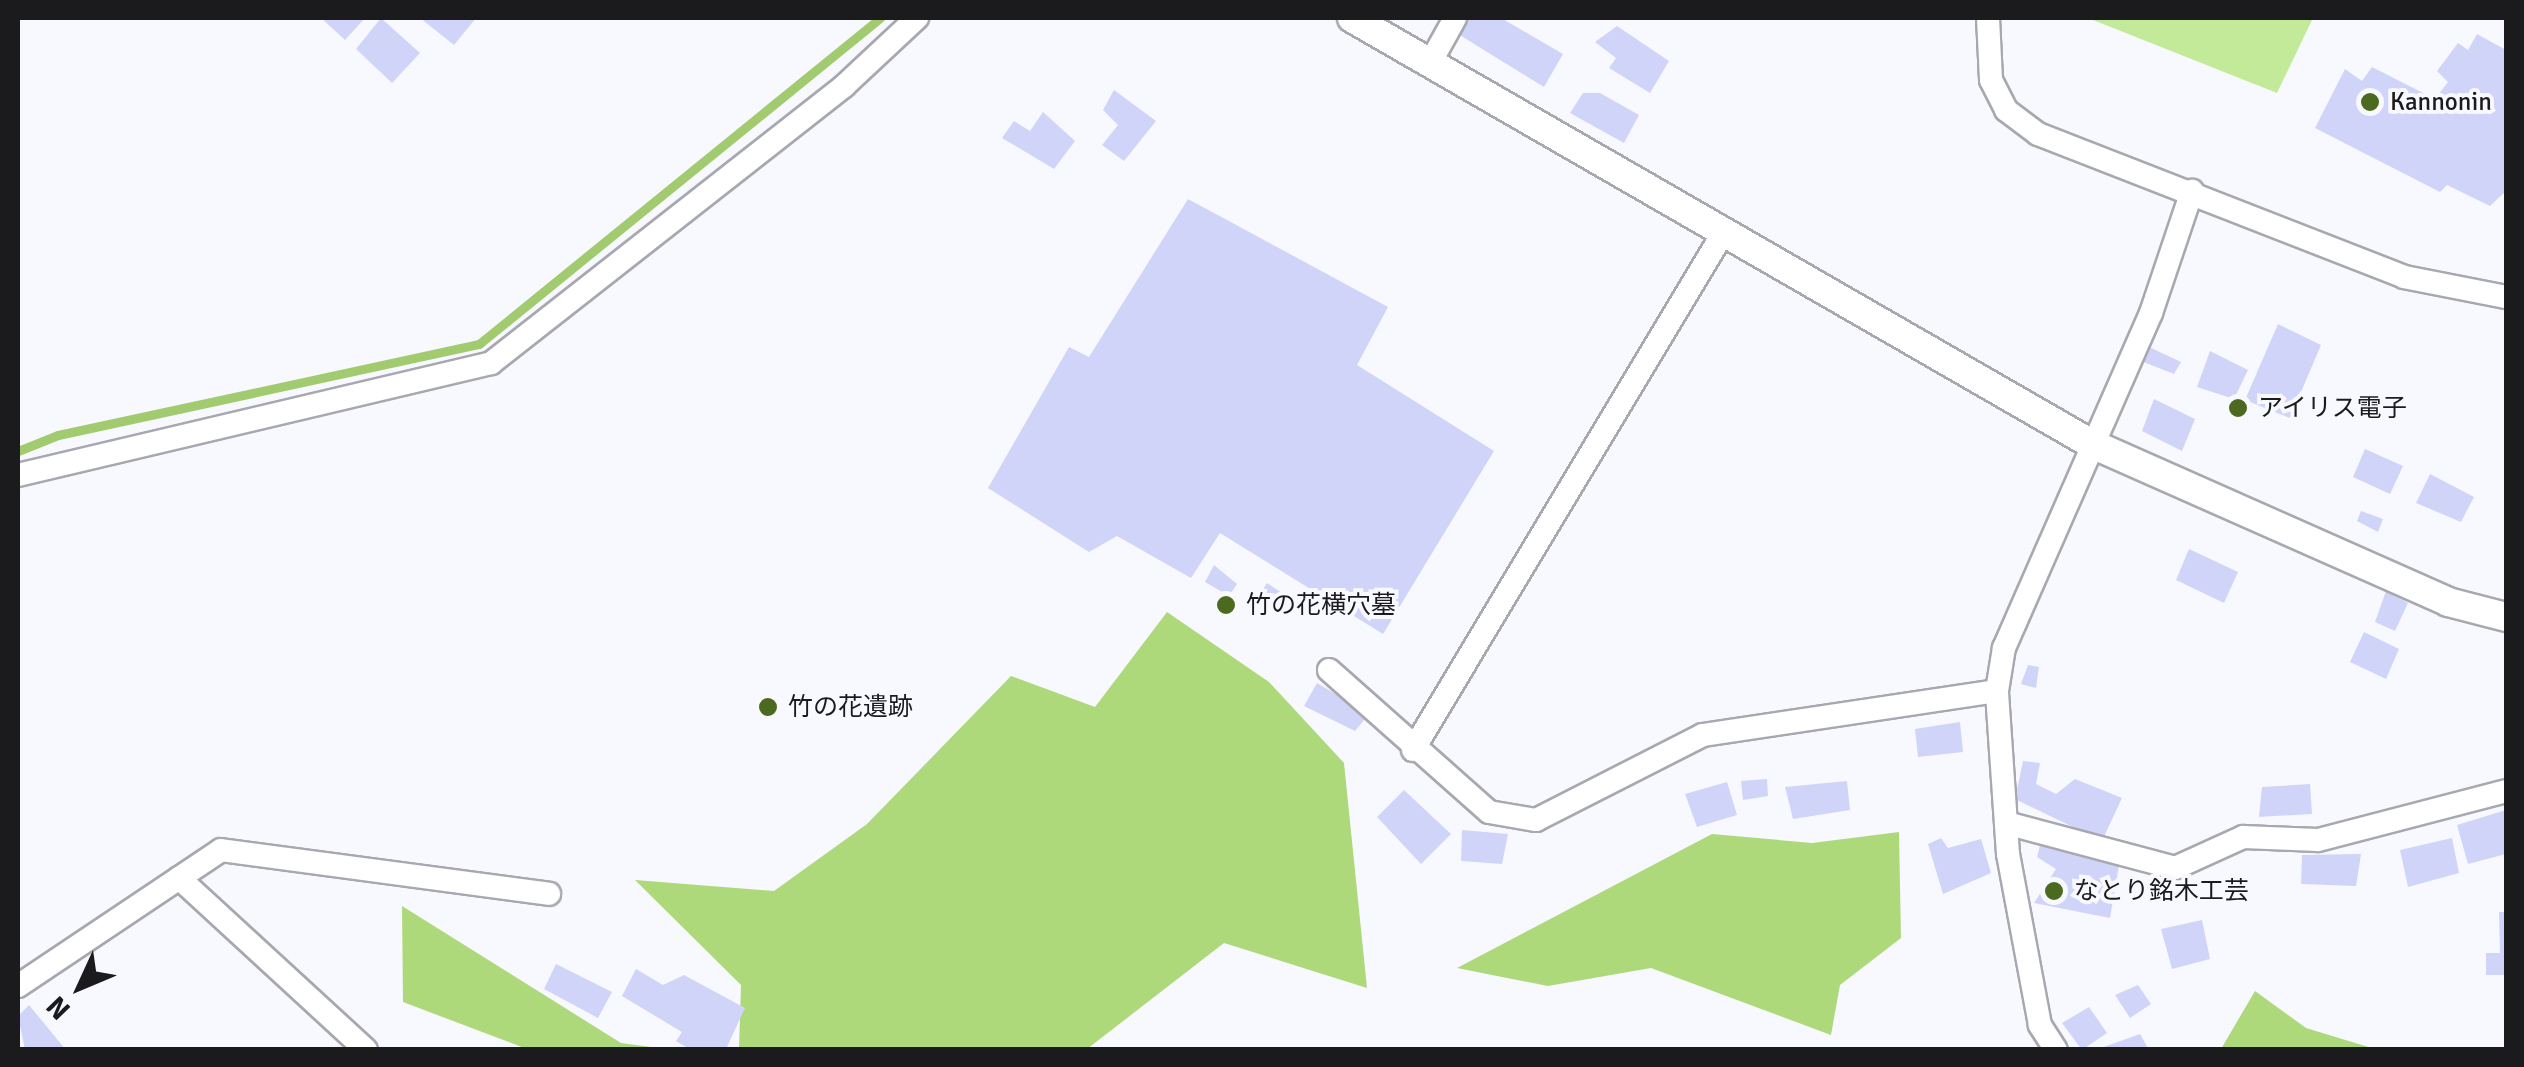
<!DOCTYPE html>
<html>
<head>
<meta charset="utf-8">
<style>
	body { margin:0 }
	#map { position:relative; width:2524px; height:1067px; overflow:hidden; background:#f8f8ff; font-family:Signika,"Noto Sans JP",sans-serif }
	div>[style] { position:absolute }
	.green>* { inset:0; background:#c3ea98 }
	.forest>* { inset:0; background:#aed97b }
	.stream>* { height:9px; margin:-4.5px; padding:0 4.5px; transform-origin:4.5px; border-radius:4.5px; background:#a1cb6e }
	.building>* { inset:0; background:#d1d4f9 }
	.roads { filter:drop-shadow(2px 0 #a7a8b0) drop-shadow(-2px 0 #a7a8b0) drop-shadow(0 2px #a7a8b0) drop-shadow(0 -2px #a7a8b0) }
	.minor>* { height:22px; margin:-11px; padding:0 11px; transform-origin:11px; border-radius:11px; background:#fff }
	.tertiary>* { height:28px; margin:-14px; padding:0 14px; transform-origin:14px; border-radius:14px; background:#fff }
	.dots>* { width:28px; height:28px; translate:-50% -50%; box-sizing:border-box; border:5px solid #f8f8ff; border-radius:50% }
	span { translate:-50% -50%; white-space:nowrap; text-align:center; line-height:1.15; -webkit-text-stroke:8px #f8f8ff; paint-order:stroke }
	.poi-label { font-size:25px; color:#1b1b1e }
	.left { translate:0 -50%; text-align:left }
	.frame { position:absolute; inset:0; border:20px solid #1b1b1e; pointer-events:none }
	.north { position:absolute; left:30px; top:937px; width:100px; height:100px; -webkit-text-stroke:8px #f8f8ff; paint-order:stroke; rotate:226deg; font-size:28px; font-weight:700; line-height:40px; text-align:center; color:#1b1b1e }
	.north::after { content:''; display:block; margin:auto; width:35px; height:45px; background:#1b1b1e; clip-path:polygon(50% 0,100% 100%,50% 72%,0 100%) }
</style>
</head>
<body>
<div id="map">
	<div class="green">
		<div style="clip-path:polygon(2088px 18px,2313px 18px,2277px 93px)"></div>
	</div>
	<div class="forest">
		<div style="clip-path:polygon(1167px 612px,1269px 682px,1344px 763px,1367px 988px,1224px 943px,1087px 1049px,739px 1049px,741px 985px,635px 880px,774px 891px,867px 824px,1011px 676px,1095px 707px)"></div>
		<div style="clip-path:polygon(1899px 832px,1901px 938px,1840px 985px,1831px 1035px,1651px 968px,1548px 986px,1457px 968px,1712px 834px,1812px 843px)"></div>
		<div style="clip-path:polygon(402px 906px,621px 1043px,666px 1049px,527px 1049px,403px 1002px)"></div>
		<div style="clip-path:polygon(2255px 991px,2306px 1028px,2375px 1049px,2221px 1049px)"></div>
	</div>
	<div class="stream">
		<div style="left:18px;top:451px;width:43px;rotate:-21.8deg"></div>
		<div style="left:58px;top:435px;width:431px;rotate:-12.2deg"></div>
		<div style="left:479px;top:344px;width:517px;rotate:-39.11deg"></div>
	</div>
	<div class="building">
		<div style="clip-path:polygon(321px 18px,365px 18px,345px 40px)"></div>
		<div style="clip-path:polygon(381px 18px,420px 53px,392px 83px,356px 49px)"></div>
		<div style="clip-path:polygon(420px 18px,476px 18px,454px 45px)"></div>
		<div style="clip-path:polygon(1468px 18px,1501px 18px,1563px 54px,1544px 87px,1458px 34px)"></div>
		<div style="clip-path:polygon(1617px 26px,1669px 61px,1650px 93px,1609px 68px,1616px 58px,1595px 42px)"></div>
		<div style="clip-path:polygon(2477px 34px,2506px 50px,2506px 191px,2490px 206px,2447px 185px,2440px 192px,2315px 128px,2345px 69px,2362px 81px,2372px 67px,2435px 99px,2448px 82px,2437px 71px,2458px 43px,2468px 50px)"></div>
		<div style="clip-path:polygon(1114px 90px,1156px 121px,1124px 161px,1102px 145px,1118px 125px,1103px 110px)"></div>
		<div style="clip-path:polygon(1583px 93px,1600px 93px,1639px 115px,1624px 143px,1570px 113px)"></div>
		<div style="clip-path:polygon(1043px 112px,1075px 141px,1054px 169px,1002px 138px,1014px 121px,1030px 131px)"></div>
		<div style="clip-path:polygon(1188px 199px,1388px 307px,1357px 365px,1494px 451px,1383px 634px,1220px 533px,1191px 578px,1117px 536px,1089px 552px,988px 488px,1069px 347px,1089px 357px)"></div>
		<div style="clip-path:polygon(2278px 324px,2321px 345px,2290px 418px,2245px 400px)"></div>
		<div style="clip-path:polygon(2147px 346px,2181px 362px,2174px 374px,2141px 361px)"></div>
		<div style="clip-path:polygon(2210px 351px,2248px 370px,2234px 399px,2197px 387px)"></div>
		<div style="clip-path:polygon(2154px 399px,2195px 419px,2182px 451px,2142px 431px)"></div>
		<div style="clip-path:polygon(2365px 449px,2403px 466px,2390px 494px,2353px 477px)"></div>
		<div style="clip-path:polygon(2430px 474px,2474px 497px,2461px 522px,2416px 503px)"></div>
		<div style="clip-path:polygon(2361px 511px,2383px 519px,2378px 532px,2357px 521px)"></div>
		<div style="clip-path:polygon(2189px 549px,2238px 572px,2224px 603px,2176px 580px)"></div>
		<div style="clip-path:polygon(1214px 565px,1237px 584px,1229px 596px,1205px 582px)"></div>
		<div style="clip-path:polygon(1267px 583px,1285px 595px,1279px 605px,1260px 594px)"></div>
		<div style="clip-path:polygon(2386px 591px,2408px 603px,2395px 631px,2375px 622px)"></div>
		<div style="clip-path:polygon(2364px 632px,2399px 649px,2386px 679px,2350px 662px)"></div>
		<div style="clip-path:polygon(2028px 665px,2039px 667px,2036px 688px,2021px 684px)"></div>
		<div style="clip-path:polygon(1317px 683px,1369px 714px,1355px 731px,1304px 706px)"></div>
		<div style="clip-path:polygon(1960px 722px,1963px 752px,1918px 757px,1915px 729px)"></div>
		<div style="clip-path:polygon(2023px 761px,2040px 763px,2036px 784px,2056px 794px,2075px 779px,2122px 798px,2102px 841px,2015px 799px)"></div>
		<div style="clip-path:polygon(1767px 779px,1768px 796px,1743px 800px,1741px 781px)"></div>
		<div style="clip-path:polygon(1847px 781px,1850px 810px,1793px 819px,1785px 787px)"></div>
		<div style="clip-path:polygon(1727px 782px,1737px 815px,1697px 827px,1685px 794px)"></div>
		<div style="clip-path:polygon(2310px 784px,2312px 814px,2259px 817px,2262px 787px)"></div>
		<div style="clip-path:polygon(1404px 790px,1451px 834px,1421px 864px,1377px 817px)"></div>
		<div style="clip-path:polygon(2506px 810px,2506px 854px,2468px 864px,2457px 825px)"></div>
		<div style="clip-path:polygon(1462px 830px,1508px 834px,1502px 864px,1461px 861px)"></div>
		<div style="clip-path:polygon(1941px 838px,1948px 848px,1981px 839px,1991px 873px,1943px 894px,1928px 844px)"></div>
		<div style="clip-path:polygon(2452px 838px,2459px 873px,2408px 887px,2400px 850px)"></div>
		<div style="clip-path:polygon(2041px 841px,2119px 865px,2110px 918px,2034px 903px,2056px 869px,2037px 857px)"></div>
		<div style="clip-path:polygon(2361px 854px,2356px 886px,2301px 884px,2302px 855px)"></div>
		<div style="clip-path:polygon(2499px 912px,2506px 912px,2506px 975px,2486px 975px,2486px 953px,2500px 953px)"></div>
		<div style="clip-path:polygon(2202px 920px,2210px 959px,2172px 969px,2161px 929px)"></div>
		<div style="clip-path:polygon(556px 964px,612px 992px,598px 1018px,544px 989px)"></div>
		<div style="clip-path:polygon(636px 969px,663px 985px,684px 975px,745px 1008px,727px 1047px,691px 1050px,676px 1041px,682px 1032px,622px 996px)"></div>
		<div style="clip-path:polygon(2138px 985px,2151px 1004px,2130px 1018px,2115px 995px)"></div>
		<div style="clip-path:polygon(29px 1005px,66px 1050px,25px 1050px,18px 1016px)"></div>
		<div style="clip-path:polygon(2089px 1007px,2107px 1033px,2082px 1050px,2062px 1023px)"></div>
		<div style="clip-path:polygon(2140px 1034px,2149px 1050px,2098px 1050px,2098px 1049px)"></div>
	</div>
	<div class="roads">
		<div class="minor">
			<div style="left:1988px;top:18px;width:62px;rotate:87.2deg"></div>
			<div style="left:1991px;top:80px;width:34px;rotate:63deg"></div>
			<div style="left:2006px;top:110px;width:40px;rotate:37deg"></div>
			<div style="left:2038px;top:134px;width:393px;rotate:21.3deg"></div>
			<div style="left:2404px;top:277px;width:104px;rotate:11.1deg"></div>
			<div style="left:1430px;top:63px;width:51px;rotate:-60.9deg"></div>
			<div style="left:18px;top:475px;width:486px;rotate:-13.3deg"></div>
			<div style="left:491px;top:363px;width:449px;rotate:-38.1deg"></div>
			<div style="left:844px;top:86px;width:100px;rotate:-43deg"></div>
			<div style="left:1329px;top:670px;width:214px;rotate:41.6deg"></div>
			<div style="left:1489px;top:812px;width:48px;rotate:9.7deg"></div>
			<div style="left:1536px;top:820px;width:187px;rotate:-27deg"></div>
			<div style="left:1703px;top:735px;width:297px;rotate:-8.5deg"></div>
			<div style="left:1413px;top:750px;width:601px;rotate:-59.04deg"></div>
			<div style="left:2006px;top:823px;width:175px;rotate:14.9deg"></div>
			<div style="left:2175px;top:868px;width:75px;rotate:-24.5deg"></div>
			<div style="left:2243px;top:837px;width:75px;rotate:2.3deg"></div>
			<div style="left:2318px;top:840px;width:194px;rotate:-14.6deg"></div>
			<div style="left:179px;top:878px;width:254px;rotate:42.6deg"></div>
			<div style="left:18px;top:986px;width:244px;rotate:-33.8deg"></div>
			<div style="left:221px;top:850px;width:331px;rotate:7.6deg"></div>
			<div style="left:2056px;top:1050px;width:30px;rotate:-123deg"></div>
			<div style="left:2040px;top:1025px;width:174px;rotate:-100.6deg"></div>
			<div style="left:2008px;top:854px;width:163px;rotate:-93.9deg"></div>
			<div style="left:1997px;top:691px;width:44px;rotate:-80.8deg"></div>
			<div style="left:2004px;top:648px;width:366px;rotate:-66.3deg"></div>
			<div style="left:2151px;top:313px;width:129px;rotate:-71.4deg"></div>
		</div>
		<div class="tertiary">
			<div style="left:1352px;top:18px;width:852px;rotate:29.94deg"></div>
			<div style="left:2090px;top:443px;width:392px;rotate:23.9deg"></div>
			<div style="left:2448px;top:602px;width:60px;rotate:14.5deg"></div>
		</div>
	</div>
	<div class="dots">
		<div style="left:2370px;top:102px;background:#4b6a1f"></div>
		<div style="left:2238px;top:408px;background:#4b6a1f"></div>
		<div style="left:1226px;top:605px;background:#4b6a1f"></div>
		<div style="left:768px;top:707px;background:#4b6a1f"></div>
		<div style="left:2054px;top:891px;background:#4b6a1f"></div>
	</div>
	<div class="poi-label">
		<span class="left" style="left:2390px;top:102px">Kannonin</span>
		<span class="left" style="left:2258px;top:408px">アイリス電子</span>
		<span class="left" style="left:1246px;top:605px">竹の花横穴墓</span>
		<span class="left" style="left:788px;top:707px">竹の花遺跡</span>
		<span class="left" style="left:2074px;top:891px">なとり銘木工芸</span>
	</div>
	<div class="frame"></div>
	<div class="north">N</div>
</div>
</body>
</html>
